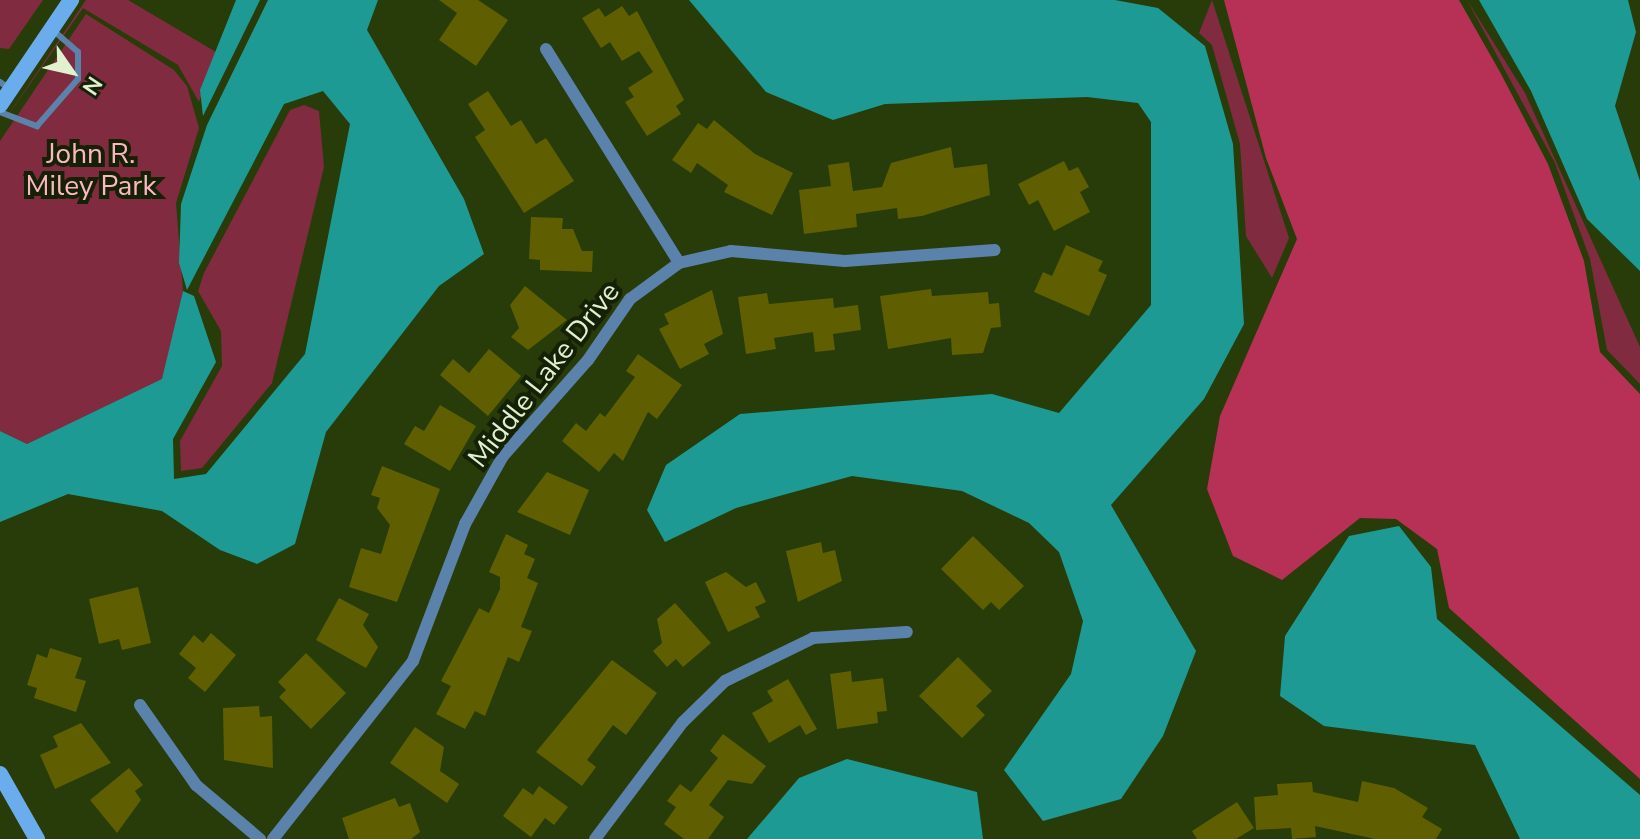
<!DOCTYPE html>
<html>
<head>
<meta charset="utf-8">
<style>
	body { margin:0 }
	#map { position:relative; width:1640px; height:839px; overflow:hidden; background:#273c08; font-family:"Nunito Sans",sans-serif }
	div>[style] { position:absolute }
	.green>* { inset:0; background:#812b40 }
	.forest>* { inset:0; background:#b63155 }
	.water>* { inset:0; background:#1e9a94 }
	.building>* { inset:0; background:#5f5f01 }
	.lane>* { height:6px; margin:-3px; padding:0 3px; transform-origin:3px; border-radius:3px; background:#5a82aa }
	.street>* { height:12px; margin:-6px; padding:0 6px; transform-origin:6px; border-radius:6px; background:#5a82aa }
	.secondary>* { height:16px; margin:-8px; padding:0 8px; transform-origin:8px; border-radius:8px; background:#6bacec }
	span { translate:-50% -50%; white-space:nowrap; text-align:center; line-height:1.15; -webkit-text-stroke:8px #152106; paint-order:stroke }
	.park-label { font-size:28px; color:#fbb7c1 }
	.street-label { font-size:28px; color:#dff1ce }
	.north { position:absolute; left:32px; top:32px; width:80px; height:80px; -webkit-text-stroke:6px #152106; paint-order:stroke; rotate:124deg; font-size:22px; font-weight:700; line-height:32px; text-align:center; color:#dff1ce }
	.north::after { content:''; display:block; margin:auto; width:28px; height:36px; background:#dff1ce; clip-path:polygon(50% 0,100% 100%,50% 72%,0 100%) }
</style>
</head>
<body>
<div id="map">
	<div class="green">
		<div style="clip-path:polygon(0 0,43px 0,9px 49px,0 48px)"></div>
		<div style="clip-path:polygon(86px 0,128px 0,216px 52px,199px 102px,178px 65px,83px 8px,0 127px)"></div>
		<div style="clip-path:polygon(1212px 0,1289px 238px,1272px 278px,1246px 236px,1240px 144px,1212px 45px,1199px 33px)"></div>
		<div style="clip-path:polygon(1467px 0,1525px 93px,1640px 347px,1640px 384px,1607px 350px,1590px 259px,1555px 163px)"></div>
		<div style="clip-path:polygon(86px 14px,174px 70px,187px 86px,199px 128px,176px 203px,183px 291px,163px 379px,27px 444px,0 431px,0 141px)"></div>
		<div style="clip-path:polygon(304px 105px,319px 111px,324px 167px,272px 383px,202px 468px,181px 471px,180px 441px,222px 366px,221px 331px,198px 291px,204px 273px,290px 110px)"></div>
	</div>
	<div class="forest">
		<div style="clip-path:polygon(1224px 0,1459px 0,1500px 72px,1548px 164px,1584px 261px,1600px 352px,1640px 394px,1640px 779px,1449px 608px,1437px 549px,1396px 519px,1360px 518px,1282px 580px,1233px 556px,1207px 489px,1220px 416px,1297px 239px,1266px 158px)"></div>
	</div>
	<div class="water">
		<div style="clip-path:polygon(236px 0,260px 0,203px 116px,200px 90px)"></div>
		<div style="clip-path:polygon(268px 0,378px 0,367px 30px,464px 199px,484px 254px,439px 286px,326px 432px,295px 544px,257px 564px,220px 550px,162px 511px,68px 494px,0 522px,0 431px,27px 444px,162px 379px,183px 291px,194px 296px,216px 362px,173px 439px,174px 479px,206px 474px,305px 354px,350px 124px,323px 91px,284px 104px,187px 290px,179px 263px,181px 204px,207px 125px)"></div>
		<div style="clip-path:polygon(689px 0,1115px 0,1158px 8px,1205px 46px,1233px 144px,1244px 324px,1204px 399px,1111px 505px,1196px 651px,1163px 736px,1121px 799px,1043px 821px,1004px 770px,1071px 674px,1083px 621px,1059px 552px,1029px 523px,962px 491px,852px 476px,736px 508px,665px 542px,647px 510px,666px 465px,740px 414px,992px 394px,1059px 413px,1151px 305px,1151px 122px,1138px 103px,1087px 97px,885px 104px,833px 120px,766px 92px)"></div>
		<div style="clip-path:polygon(1479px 0,1628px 0,1636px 32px,1615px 106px,1640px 181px,1640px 271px,1587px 219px,1531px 91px)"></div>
		<div style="clip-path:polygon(1399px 526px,1431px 567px,1437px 619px,1640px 795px,1640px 839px,1520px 839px,1475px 745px,1324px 726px,1280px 696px,1285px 636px,1349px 536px)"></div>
		<div style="clip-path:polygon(847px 759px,977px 792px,983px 839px,747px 839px,799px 778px)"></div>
	</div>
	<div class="building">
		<div style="clip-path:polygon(439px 0,478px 0,508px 20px,476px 66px,439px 40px,457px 13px)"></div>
		<div style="clip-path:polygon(622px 6px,629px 16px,637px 11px,684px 100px,676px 106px,681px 114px,647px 136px,625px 102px,634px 97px,628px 88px,653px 72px,639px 51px,622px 61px,610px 42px,601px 48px,582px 18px,599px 8px,605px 17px)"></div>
		<div style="clip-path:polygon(488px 91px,511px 126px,521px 120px,536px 144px,546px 138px,574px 181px,524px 213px,475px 137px,485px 130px,468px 104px)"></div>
		<div style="clip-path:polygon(714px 120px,755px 154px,793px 173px,772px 215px,724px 192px,728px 185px,697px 163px,691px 173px,672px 160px,698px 123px,707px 129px)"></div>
		<div style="clip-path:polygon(951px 147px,954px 168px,987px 164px,990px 195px,922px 216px,898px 219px,897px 208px,856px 214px,857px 227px,804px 234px,799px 190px,831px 186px,828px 165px,849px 162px,853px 191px,882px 187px,891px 163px)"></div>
		<div style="clip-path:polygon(1064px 161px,1069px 171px,1078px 167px,1089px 187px,1080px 192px,1090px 212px,1054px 231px,1038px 200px,1029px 205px,1018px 184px)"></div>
		<div style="clip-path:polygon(531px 217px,563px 218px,562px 229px,573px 229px,582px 251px,593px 251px,592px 272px,540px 270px,540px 260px,529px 259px)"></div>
		<div style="clip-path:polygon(1066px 245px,1103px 261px,1098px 271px,1107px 275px,1089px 316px,1034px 292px,1043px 272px,1052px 276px)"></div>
		<div style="clip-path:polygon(525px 286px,567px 320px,528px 350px,511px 337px,519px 328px,510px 305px)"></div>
		<div style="clip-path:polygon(931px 289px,932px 296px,988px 292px,989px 304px,999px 303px,1001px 327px,991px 328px,983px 353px,952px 355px,951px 338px,888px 349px,880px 296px)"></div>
		<div style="clip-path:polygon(712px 290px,723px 334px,704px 344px,709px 354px,680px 369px,659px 329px,669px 324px,664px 314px)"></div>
		<div style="clip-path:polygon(767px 293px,769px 304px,833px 298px,834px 308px,858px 305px,861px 330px,833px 334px,835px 350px,815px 352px,813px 332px,774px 338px,776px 349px,746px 354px,738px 297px)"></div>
		<div style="clip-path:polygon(489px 349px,521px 376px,488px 416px,440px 375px,453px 359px,469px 373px)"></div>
		<div style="clip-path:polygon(638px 354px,682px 385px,657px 419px,648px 412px,623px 461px,614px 453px,599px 472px,562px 441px,576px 423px,586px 431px,600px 413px,605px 417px,635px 377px,626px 371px)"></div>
		<div style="clip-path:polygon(440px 405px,476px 426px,450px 471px,404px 444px,415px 426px,424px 431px)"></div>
		<div style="clip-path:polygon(382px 466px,440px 489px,397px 602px,349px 587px,361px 548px,381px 554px,390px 525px,377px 508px,380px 498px,371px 495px)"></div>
		<div style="clip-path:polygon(547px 472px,589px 490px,570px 535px,517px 512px)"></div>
		<div style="clip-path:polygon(506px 534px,528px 545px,524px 554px,535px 559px,527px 578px,538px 583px,521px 627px,532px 631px,519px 662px,508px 657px,485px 716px,475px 711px,465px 729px,436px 714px,451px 686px,441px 681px,479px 608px,489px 613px,500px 589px,500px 577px,489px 572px)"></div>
		<div style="clip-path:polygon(973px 536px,1024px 586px,999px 610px,991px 602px,983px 610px,941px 569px)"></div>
		<div style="clip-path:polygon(821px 542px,823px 553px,835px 550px,842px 581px,798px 602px,786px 551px)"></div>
		<div style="clip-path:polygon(726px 572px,746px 587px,756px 582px,766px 602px,755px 607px,760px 617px,728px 632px,705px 582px)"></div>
		<div style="clip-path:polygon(138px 587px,151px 643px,122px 650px,119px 639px,99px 644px,89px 599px)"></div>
		<div style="clip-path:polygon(339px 598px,369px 614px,363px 625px,378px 647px,366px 668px,316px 640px)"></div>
		<div style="clip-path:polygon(675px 603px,711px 643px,683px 667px,676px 659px,667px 667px,653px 651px,662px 643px,657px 619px)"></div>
		<div style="clip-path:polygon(211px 633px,236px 655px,205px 692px,188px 678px,196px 668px,179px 654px,194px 635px,203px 643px)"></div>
		<div style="clip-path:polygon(50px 648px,82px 658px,75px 678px,86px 681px,76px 712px,34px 698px,37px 688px,27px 685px,37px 654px,47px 658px)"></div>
		<div style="clip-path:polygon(306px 653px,346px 693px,311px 729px,279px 697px,286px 690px,278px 682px)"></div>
		<div style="clip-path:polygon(958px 657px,992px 691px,976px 706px,985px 715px,962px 738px,919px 696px)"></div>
		<div style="clip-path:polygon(612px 660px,657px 693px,626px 735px,613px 725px,587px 760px,596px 767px,582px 786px,536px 752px)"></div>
		<div style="clip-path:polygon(851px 671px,852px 682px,883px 678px,887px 711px,877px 712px,878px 723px,837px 729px,830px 674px)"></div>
		<div style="clip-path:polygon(788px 679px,817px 729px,806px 735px,800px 725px,769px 743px,752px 713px,773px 701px,767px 691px)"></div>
		<div style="clip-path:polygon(259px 706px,260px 717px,272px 716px,273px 768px,224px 760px,223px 708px)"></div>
		<div style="clip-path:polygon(81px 723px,111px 763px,55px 789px,40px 755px,58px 747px,53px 736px)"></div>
		<div style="clip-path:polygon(415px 727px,444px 747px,440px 771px,459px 784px,447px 803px,390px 763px)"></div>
		<div style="clip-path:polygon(723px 734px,766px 766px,752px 784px,728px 780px,709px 805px,724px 817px,708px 839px,684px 839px,664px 824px,676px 807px,667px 801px,680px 784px,691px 792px,718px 758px,710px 751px)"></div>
		<div style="clip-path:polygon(129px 768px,143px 785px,135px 791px,141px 800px,117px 833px,90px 800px)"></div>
		<div style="clip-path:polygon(1362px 781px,1394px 788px,1428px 808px,1422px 817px,1442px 829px,1436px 839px,1375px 839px,1315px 826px,1316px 837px,1292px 839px,1291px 828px,1256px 830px,1254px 797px,1278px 795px,1277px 784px,1312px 782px,1313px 792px,1358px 802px)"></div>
		<div style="clip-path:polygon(539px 786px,568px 807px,554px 825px,545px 818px,531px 837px,503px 816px,523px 788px,533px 795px)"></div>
		<div style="clip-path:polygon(395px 798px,399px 807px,410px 803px,420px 832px,411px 839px,349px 839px,342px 818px)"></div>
		<div style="clip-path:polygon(1237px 802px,1254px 828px,1236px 839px,1197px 839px,1192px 831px)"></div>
	</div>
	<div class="lane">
		<div style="left:0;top:82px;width:12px;rotate:35deg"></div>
		<div style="left:0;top:112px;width:40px;rotate:21deg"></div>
		<div style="left:37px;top:126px;width:62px;rotate:-48.9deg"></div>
		<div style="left:78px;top:79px;width:27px;rotate:-90deg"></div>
		<div style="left:78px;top:52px;width:35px;rotate:-139deg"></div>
	</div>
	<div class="street">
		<div style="left:546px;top:49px;width:252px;rotate:58.1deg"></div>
		<div style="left:140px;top:705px;width:98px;rotate:55deg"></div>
		<div style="left:196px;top:785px;width:84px;rotate:40.2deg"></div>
		<div style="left:273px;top:839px;width:226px;rotate:-51.8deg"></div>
		<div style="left:413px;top:661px;width:147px;rotate:-69.2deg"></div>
		<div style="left:465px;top:524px;width:78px;rotate:-60.8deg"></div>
		<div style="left:503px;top:456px;width:128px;rotate:-48.5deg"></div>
		<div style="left:588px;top:360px;width:74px;rotate:-55.5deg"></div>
		<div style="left:630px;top:299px;width:61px;rotate:-36.3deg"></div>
		<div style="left:679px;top:263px;width:53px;rotate:-13deg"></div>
		<div style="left:731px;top:251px;width:114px;rotate:5deg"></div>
		<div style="left:845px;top:261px;width:150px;rotate:-4.2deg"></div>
		<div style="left:595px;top:839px;width:146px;rotate:-53.1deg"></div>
		<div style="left:683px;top:722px;width:59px;rotate:-44.3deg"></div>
		<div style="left:725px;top:681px;width:98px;rotate:-26deg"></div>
		<div style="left:813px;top:638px;width:94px;rotate:-3.7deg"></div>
	</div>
	<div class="secondary">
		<div style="left:0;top:105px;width:127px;rotate:-55.9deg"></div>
		<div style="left:0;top:774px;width:75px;rotate:60.4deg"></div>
	</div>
	<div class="park-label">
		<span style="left:91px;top:170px">John R.<br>Miley Park</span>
	</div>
	<div class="street-label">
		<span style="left:544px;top:375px;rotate:-52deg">Middle Lake Drive</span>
	</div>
	<div class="north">N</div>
</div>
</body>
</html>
